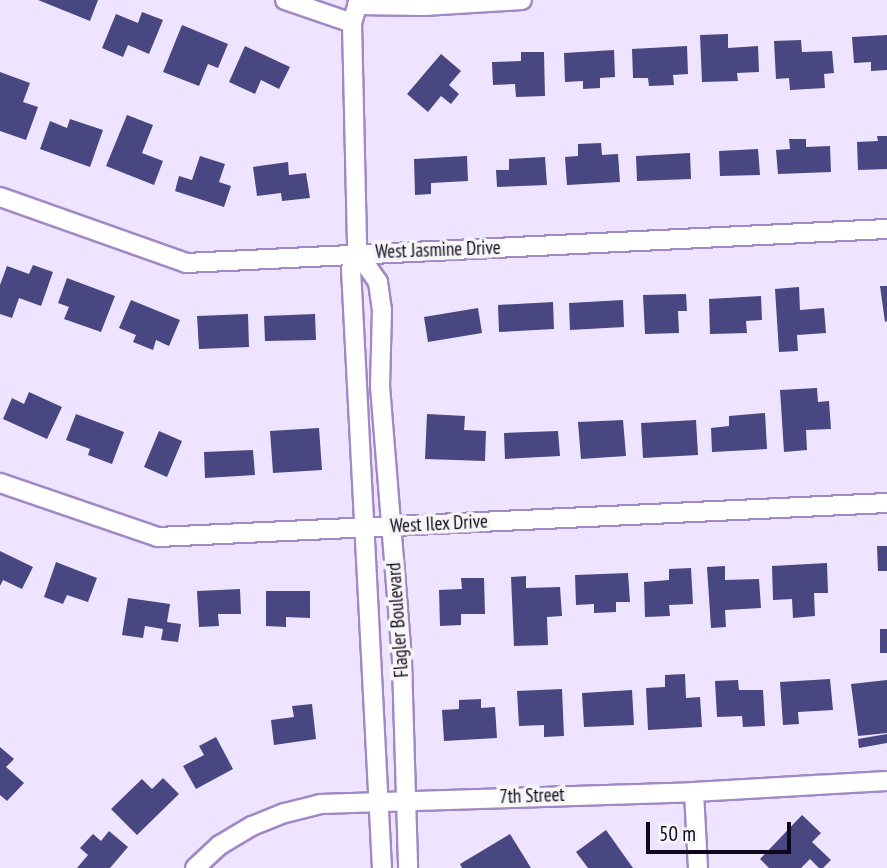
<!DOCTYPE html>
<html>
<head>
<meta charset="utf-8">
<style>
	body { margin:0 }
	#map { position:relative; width:887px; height:868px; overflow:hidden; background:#eee4ff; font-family:"PT Sans Narrow",sans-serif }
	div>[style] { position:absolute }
	.building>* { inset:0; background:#484781 }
	.roads { filter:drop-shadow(2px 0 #a188c7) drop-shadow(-2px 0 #a188c7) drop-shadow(0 2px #a188c7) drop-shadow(0 -2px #a188c7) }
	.street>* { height:18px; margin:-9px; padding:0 9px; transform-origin:9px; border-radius:9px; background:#fff }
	span { translate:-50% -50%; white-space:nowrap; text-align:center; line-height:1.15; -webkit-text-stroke:7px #f6f6f6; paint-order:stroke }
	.street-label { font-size:19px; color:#11071d }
	.scale { position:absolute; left:646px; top:822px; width:145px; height:32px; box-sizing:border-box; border:4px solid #11071d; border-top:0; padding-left:9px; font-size:21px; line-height:24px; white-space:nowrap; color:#11071d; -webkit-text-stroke:5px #f6f6f6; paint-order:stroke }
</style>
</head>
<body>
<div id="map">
	<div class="building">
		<div style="clip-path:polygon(38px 0,98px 0,90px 21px)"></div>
		<div style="clip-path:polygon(142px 12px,163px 20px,149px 54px,128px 45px,123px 57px,102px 48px,116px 14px,138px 23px)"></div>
		<div style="clip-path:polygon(182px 25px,228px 44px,218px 68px,208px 64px,199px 86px,163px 72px)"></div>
		<div style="clip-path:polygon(728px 34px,728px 48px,758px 46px,759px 72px,737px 73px,738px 81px,702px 82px,700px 35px)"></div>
		<div style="clip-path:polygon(887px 35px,887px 70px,871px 71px,871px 62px,854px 63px,852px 37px)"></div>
		<div style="clip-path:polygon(801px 40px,802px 52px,832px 51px,834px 73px,824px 74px,825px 88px,790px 90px,789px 78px,776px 79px,774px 41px)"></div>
		<div style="clip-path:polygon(245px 46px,290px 67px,279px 89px,261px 80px,255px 94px,229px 82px)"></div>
		<div style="clip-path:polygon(687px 46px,688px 74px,673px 75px,674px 85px,649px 86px,648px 78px,633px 78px,632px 49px)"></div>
		<div style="clip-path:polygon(614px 50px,615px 77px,600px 78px,600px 88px,583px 89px,583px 81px,565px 82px,564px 53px)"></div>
		<div style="clip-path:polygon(521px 52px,544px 52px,545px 96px,516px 97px,515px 84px,493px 85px,492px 62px,521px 61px)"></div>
		<div style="clip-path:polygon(441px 54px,461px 71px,449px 85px,459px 94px,451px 104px,441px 96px,428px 112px,407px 94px)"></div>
		<div style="clip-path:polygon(0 72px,30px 83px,23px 102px,38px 107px,26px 140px,0 131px)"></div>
		<div style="clip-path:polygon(127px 115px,153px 125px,142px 153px,163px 161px,154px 185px,106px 166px)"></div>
		<div style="clip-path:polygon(70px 119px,103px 130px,90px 167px,40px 149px,50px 121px,67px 128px)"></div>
		<div style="clip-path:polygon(877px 136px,887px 136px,887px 169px,858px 170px,857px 142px,878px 141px)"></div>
		<div style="clip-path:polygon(789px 139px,806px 139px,806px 147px,830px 146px,831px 172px,778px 174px,776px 150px,790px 149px)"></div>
		<div style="clip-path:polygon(601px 143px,602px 155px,618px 154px,620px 182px,567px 185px,565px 157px,578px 156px,578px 144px)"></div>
		<div style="clip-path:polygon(758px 149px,760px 175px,720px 176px,719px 151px)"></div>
		<div style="clip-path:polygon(690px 153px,691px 179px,637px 181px,636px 156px)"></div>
		<div style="clip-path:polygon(200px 156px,225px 164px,219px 182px,231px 186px,224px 207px,175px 191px,179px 176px,192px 180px)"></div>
		<div style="clip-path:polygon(467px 156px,468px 181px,431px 183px,431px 194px,415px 195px,414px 159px)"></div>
		<div style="clip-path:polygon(545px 157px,547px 185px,497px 187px,496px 170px,509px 170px,509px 159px)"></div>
		<div style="clip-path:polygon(288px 162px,289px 175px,306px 173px,310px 198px,282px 201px,281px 193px,257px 196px,253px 167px)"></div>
		<div style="clip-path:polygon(33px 265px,53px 272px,41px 306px,19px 298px,12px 318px,0 314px,0 285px,7px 266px,29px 274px)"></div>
		<div style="clip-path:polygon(67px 278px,115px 296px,101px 332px,64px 319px,69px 307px,58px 303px)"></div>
		<div style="clip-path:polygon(880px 286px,887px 286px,887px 321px,885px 322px)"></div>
		<div style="clip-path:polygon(799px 287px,800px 310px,824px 308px,826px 333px,797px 335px,798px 351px,779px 352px,775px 289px)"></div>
		<div style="clip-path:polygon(686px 294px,687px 311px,678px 311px,679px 333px,645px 334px,643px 295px)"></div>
		<div style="clip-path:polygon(761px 296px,762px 320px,746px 321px,747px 333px,710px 334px,709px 299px)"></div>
		<div style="clip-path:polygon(131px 300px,180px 320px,169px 346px,156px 340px,153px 350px,133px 342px,136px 335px,119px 328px)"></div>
		<div style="clip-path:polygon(623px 300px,624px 327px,570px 330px,569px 303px)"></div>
		<div style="clip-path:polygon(553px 302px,554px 329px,499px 332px,498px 305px)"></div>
		<div style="clip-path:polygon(478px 308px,482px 333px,428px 342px,424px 317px)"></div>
		<div style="clip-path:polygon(248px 314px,249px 347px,199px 349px,197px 316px)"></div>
		<div style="clip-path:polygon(315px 314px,316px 340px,265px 341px,264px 316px)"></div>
		<div style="clip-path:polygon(817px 388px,818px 402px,829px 401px,831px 429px,806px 430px,807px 450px,784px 452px,780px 390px)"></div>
		<div style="clip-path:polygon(29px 392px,62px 407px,47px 439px,3px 419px,12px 398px,24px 404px)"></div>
		<div style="clip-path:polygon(765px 413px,767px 449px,712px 452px,711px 428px,729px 426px,729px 416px)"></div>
		<div style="clip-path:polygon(76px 414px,124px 432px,112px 464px,88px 455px,90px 449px,66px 440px)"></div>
		<div style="clip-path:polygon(427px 414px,465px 416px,464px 430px,486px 431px,485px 461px,425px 459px)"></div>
		<div style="clip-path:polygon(623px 420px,626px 456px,581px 459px,578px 422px)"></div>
		<div style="clip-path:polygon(696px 420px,698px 455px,643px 458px,641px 423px)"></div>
		<div style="clip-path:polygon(319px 428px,322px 470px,273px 473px,270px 431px)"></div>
		<div style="clip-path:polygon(159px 431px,182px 441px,167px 477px,144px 467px)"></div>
		<div style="clip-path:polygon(558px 431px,560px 456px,505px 459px,504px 433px)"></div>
		<div style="clip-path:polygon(253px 450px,255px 475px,205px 478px,204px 452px)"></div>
		<div style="clip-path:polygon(877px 546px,887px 546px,887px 571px,878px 571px)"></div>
		<div style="clip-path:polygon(0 551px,33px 567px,22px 589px,3px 580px,0 586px)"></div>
		<div style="clip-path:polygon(56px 562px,97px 578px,88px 602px,67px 595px,63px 604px,44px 597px)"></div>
		<div style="clip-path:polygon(827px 563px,828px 593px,814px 593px,815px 616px,793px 618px,792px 599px,773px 600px,772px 566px)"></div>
		<div style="clip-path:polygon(725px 566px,725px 580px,759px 579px,761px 608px,725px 610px,726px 627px,711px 628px,707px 567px)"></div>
		<div style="clip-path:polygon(691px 568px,693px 604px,669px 605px,670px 616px,645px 617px,644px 582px,669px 580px,669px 569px)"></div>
		<div style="clip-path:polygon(628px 573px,630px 602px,616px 602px,616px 612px,594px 613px,594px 604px,576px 605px,575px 575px)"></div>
		<div style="clip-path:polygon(526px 576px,526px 588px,560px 587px,562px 616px,547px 617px,548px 645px,514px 646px,511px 577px)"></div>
		<div style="clip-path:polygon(461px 578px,484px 578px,485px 614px,461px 614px,461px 625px,440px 626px,439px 590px,462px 589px)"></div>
		<div style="clip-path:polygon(240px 589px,241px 614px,218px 614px,219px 626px,199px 627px,197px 591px)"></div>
		<div style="clip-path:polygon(266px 591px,310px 591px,310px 618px,286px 617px,286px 627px,266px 626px)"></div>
		<div style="clip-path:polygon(128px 598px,170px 604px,167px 622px,181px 624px,178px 642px,161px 640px,163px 629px,145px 626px,143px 638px,122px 635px)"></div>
		<div style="clip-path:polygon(880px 629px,887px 629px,887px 653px,880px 653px)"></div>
		<div style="clip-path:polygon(685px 674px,686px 698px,700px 697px,702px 727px,648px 730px,646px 688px,665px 687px,665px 675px)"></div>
		<div style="clip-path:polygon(830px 679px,833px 710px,798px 712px,799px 724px,783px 725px,780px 682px)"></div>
		<div style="clip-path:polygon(738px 680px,739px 690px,763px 690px,765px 726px,743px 727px,742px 716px,717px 717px,715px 681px)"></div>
		<div style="clip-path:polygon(887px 680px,887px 733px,858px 736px,851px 684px)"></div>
		<div style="clip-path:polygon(562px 689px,564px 736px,544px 737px,544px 725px,519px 726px,517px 691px)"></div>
		<div style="clip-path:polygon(632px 690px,634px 725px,584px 727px,582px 693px)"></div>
		<div style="clip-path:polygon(481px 699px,481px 708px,495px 707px,497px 738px,444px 741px,442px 710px,459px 709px,459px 700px)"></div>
		<div style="clip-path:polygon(312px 704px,316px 739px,274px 745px,271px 720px,294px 717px,292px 706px)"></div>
		<div style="clip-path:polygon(887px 734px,887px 743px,859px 748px,858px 739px)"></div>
		<div style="clip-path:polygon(216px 737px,233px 769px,196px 789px,183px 766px,204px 755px,199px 746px)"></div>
		<div style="clip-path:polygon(0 747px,14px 759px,6px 767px,24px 783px,7px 801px,0 795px)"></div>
		<div style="clip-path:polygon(163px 778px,179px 794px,137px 835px,111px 809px,142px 779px,152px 789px)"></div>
		<div style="clip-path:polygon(802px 815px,821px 833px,812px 842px,831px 860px,823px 868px,819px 868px,810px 859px,801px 868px,769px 868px,760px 859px)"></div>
		<div style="clip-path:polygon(606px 830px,633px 868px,588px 868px,576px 852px)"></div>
		<div style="clip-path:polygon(109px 831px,128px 847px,110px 868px,77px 868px,88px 855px,80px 848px,93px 834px,101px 841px)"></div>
		<div style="clip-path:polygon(510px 834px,531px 868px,462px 868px,460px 864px)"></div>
	</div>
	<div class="roads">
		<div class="street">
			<div style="left:285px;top:0;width:71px;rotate:18.9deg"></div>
			<div style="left:359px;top:0;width:24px;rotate:107deg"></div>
			<div style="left:352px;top:23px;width:229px;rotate:88.7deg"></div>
			<div style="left:357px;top:252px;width:18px;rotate:109deg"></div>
			<div style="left:351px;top:269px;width:600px;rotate:87.04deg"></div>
			<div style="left:357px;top:5px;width:67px;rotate:0.9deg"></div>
			<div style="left:424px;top:6px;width:98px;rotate:-3.5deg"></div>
			<div style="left:0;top:197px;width:197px;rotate:19.5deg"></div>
			<div style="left:186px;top:263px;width:702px;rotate:-2.78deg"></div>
			<div style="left:357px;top:252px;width:37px;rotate:55deg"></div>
			<div style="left:378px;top:282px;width:28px;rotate:82deg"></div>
			<div style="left:382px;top:310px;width:76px;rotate:91.5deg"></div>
			<div style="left:380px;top:386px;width:277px;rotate:85.4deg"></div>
			<div style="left:402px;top:662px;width:206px;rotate:88.3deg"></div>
			<div style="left:0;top:483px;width:167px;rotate:18.9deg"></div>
			<div style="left:158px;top:537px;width:730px;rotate:-2.67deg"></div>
			<div style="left:694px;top:792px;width:76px;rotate:87deg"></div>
			<div style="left:195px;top:868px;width:34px;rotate:-43deg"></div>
			<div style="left:220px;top:845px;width:37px;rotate:-31deg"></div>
			<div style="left:252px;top:826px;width:35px;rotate:-22deg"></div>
			<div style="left:285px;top:813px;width:36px;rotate:-14deg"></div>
			<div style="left:320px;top:804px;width:374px;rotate:-1.8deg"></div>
			<div style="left:694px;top:792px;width:193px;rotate:-3.3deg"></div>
		</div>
	</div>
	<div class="street-label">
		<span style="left:438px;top:250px;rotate:-2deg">West Jasmine Drive</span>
		<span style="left:439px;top:524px;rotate:-3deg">West Ilex Drive</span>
		<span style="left:398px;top:620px;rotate:-94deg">Flagler Boulevard</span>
		<span style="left:532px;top:796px;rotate:-2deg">7th Street</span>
	</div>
	<div class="scale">50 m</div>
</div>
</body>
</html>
